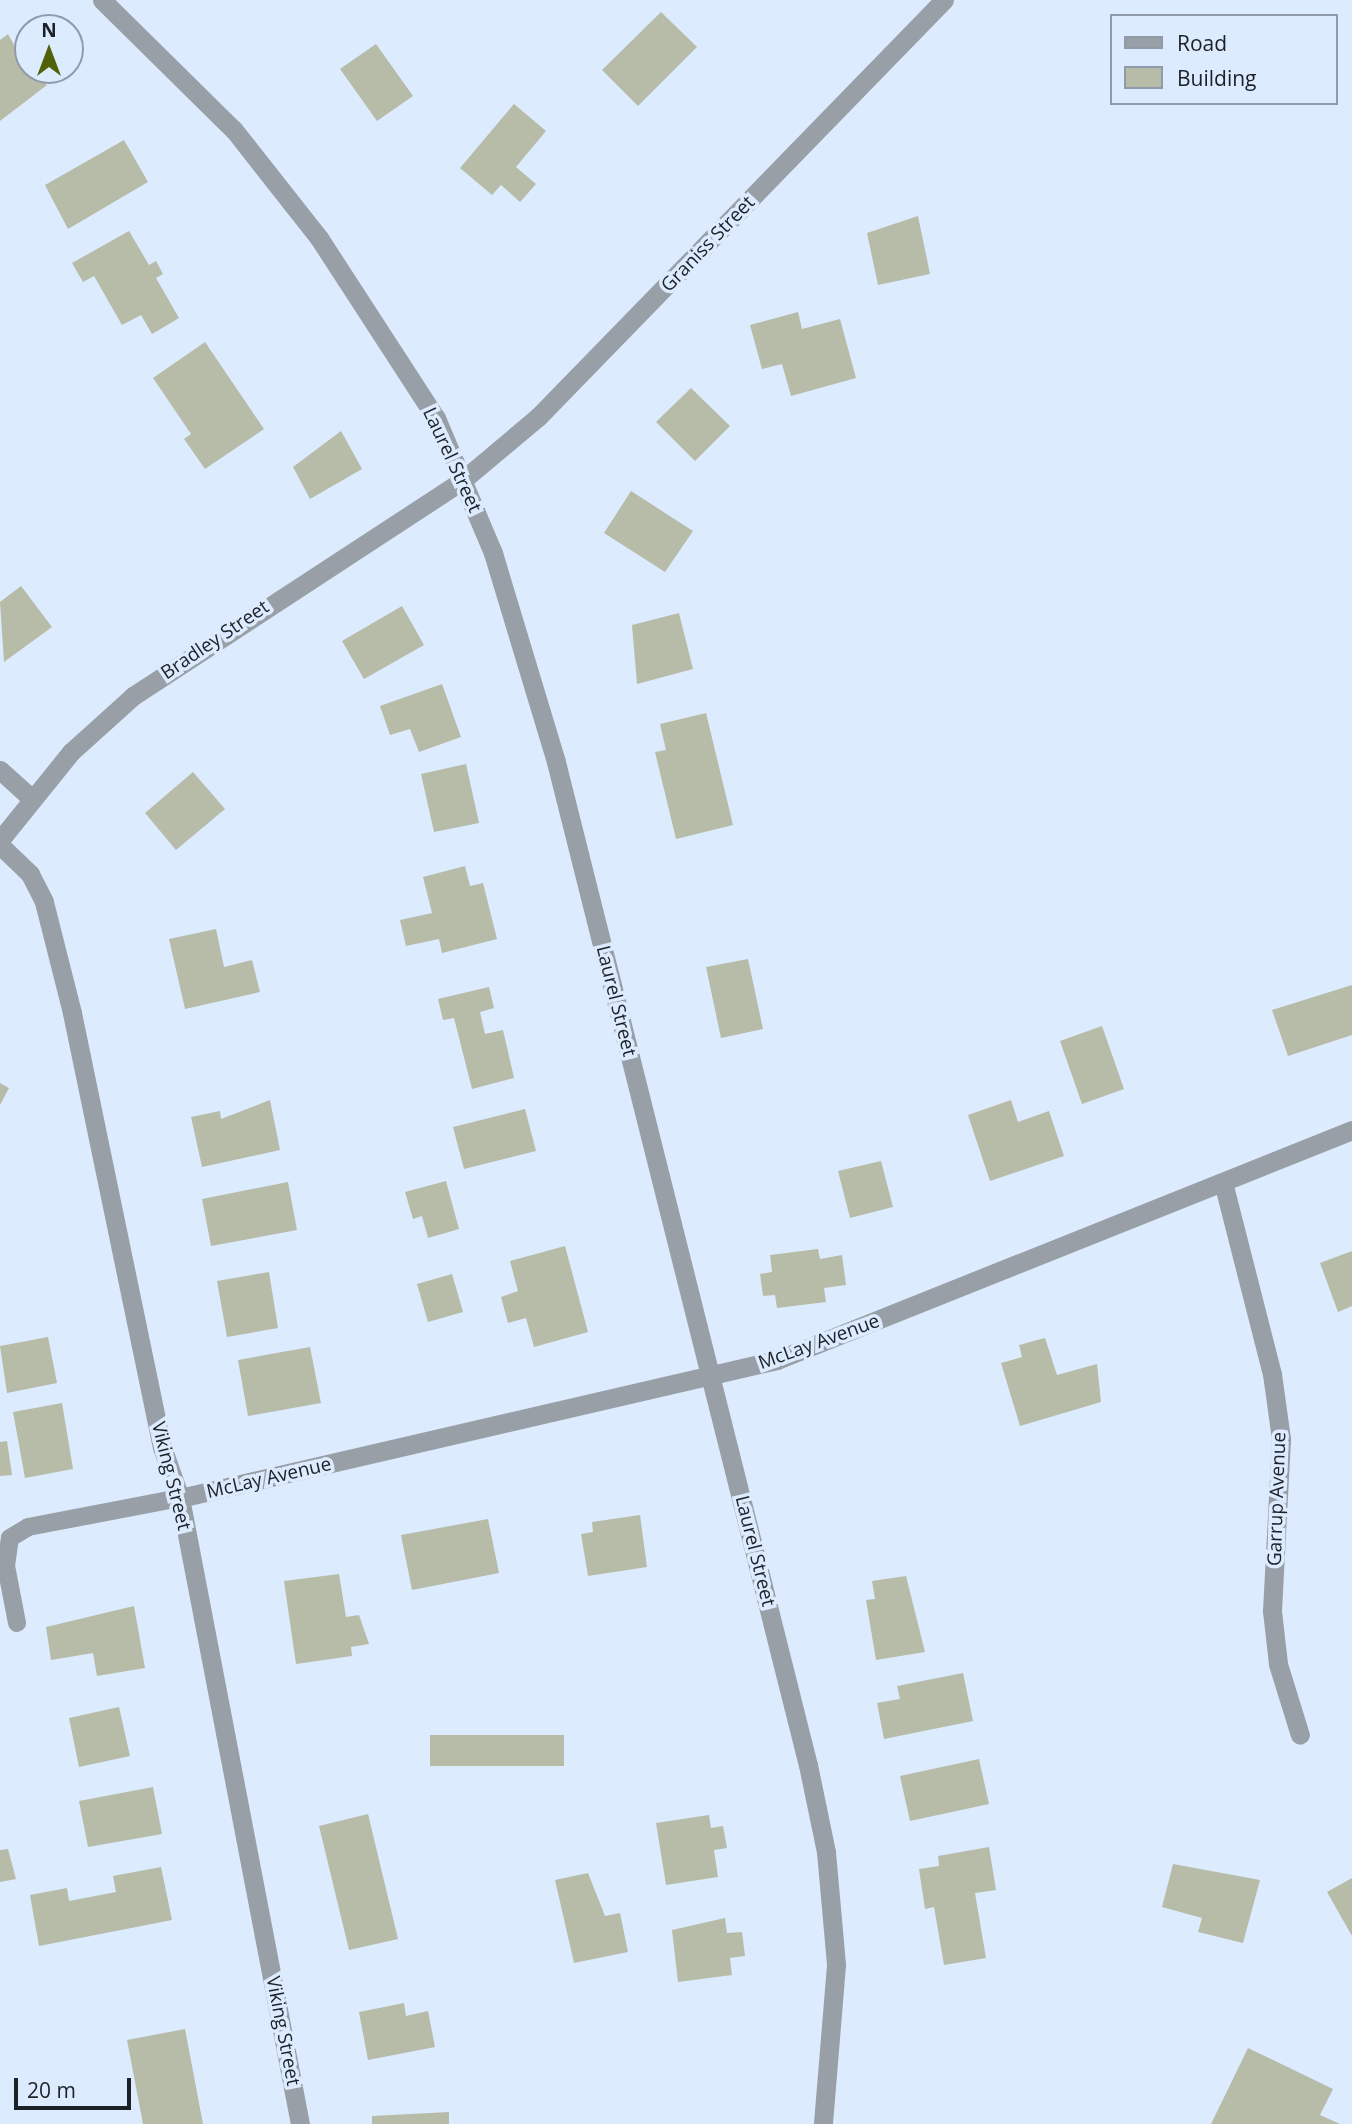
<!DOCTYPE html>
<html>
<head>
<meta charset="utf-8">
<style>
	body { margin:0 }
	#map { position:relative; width:1352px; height:2124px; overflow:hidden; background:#ddebfe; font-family:"Open Sans",sans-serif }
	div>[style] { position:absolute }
	.building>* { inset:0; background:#b6bca7 }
	.service>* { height:18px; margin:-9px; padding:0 9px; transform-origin:9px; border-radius:9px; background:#999fa6 }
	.minor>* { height:19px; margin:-9.5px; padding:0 9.5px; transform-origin:9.5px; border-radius:9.5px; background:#999fa6 }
	.tertiary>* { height:19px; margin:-9.5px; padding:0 9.5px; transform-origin:9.5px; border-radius:9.5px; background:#999fa6 }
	span { translate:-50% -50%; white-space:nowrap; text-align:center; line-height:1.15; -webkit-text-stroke:7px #ddebfe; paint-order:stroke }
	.street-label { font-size:19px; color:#1c2128 }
	.legend { position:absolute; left:1110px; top:14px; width:228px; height:91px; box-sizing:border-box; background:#ddebfe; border:2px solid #909aa8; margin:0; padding:9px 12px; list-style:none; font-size:21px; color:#1c2128 }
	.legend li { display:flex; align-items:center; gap:14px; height:35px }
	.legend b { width:35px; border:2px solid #909aa8 }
	.north { position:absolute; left:14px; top:14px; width:70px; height:70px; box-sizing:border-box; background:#ddebfe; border:2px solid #909aa8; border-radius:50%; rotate:0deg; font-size:19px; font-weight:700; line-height:28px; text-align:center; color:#1c2128 }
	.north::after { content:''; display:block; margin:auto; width:24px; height:32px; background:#506107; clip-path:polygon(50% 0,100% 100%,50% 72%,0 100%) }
	.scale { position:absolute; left:14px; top:2078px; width:117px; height:32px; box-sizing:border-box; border:4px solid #1c2128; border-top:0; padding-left:9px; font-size:21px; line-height:24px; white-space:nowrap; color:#1c2128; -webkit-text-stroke:5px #ddebfe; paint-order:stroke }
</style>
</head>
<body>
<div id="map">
	<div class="building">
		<div style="clip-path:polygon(661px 12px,697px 47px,638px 106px,602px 70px)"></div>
		<div style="clip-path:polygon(8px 34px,28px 70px,47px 85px,0 121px,0 40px)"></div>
		<div style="clip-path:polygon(376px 44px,413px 96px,377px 121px,340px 69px)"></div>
		<div style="clip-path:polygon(514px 104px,546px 131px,516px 167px,536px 184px,520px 202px,501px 185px,492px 195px,460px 168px)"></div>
		<div style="clip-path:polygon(124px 140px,148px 182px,68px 229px,45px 185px)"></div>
		<div style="clip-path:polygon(918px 216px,930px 274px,878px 285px,867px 233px)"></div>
		<div style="clip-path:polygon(129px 231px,149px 265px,156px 261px,163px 274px,156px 278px,179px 318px,152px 334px,141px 315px,122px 325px,94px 276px,83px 282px,72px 263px)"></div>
		<div style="clip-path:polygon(798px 312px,802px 329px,840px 319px,856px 378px,791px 396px,782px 364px,762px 369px,750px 325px)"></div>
		<div style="clip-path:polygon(205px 342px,264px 429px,205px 469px,184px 439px,191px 434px,153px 378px)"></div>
		<div style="clip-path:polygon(691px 388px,730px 426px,695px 461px,656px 422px)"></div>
		<div style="clip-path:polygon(341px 431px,362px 469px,310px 499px,293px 467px)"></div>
		<div style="clip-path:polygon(631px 491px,693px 531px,665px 572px,604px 533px)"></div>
		<div style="clip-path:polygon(21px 586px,52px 627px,4px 662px,0 602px)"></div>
		<div style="clip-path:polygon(402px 606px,424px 645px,364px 679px,342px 641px)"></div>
		<div style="clip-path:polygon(679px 613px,693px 669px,637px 684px,632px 625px)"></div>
		<div style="clip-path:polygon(442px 684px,461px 737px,419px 752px,410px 729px,390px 735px,380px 706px)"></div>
		<div style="clip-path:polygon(706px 713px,733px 825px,676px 839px,655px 752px,666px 750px,660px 724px)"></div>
		<div style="clip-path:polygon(466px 764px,479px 823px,434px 832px,421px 774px)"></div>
		<div style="clip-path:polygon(193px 772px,225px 809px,176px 850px,145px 813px)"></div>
		<div style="clip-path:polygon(465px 866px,470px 886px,483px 883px,497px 939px,442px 953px,439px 939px,406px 946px,400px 920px,432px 913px,423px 877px)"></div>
		<div style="clip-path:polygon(216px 929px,224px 967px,252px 960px,260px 992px,185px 1009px,169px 939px)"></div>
		<div style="clip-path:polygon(748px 959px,763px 1029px,721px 1038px,706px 967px)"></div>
		<div style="clip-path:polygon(1352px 985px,1352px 1035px,1288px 1056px,1272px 1010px)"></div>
		<div style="clip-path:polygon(489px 987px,494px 1008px,480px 1012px,485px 1034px,503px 1030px,514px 1078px,472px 1089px,454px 1018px,443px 1020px,438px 999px)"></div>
		<div style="clip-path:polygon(1102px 1026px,1124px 1089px,1082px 1104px,1060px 1041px)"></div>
		<div style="clip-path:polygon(0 1083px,9px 1088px,0 1105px)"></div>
		<div style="clip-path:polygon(270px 1100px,280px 1150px,202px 1167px,191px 1117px,220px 1111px,221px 1119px)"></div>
		<div style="clip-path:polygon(1011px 1100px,1018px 1122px,1049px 1111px,1064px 1156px,990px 1181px,968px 1115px)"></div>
		<div style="clip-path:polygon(525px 1109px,536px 1151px,464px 1169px,453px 1127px)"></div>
		<div style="clip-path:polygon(881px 1161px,893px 1207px,850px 1218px,838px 1171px)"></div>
		<div style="clip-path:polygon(446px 1181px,459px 1229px,428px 1238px,422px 1216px,413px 1219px,405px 1192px)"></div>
		<div style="clip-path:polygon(288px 1182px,297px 1230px,211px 1246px,202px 1199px)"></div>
		<div style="clip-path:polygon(565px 1246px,588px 1332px,534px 1347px,526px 1318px,508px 1323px,501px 1297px,518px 1291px,510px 1261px)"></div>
		<div style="clip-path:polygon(818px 1249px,820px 1259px,842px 1255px,846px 1285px,824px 1288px,826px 1302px,777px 1308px,775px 1295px,763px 1296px,760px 1274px,772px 1272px,770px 1255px)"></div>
		<div style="clip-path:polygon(1352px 1251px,1352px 1306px,1338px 1312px,1320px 1263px)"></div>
		<div style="clip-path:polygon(269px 1272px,278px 1328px,227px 1337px,217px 1281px)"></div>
		<div style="clip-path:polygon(452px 1274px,463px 1312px,428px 1322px,417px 1284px)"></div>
		<div style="clip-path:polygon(48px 1337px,57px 1383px,7px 1393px,0 1346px)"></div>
		<div style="clip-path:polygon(1045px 1338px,1057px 1375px,1097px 1364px,1101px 1402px,1020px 1426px,1001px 1363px,1022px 1357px,1019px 1345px)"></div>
		<div style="clip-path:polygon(310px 1347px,321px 1403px,248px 1416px,238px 1360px)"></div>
		<div style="clip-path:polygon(62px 1403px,73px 1469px,25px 1478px,13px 1412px)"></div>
		<div style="clip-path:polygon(7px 1441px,12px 1475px,0 1476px,0 1442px)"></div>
		<div style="clip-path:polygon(640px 1515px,647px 1567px,588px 1576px,581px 1534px,593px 1532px,592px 1522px)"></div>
		<div style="clip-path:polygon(488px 1519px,499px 1573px,412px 1590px,401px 1535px)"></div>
		<div style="clip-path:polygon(339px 1574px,346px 1617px,359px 1615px,369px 1644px,351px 1647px,352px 1656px,296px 1664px,284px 1581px)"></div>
		<div style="clip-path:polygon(906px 1576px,925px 1652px,876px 1660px,866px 1600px,875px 1599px,872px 1581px)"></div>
		<div style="clip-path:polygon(134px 1606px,145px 1668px,97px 1676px,93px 1653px,51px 1660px,46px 1627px)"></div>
		<div style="clip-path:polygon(963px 1673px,973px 1721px,884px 1739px,877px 1703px,900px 1699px,897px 1686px)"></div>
		<div style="clip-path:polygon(119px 1707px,130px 1756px,79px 1767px,69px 1718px)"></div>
		<div style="clip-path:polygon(430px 1735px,564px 1735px,564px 1766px,430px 1766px)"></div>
		<div style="clip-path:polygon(979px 1759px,989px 1804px,910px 1821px,900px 1776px)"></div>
		<div style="clip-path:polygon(153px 1787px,162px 1834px,88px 1847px,79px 1801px)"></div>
		<div style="clip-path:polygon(368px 1814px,398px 1939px,349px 1950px,319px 1826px)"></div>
		<div style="clip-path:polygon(709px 1815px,711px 1828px,723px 1826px,727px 1848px,714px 1850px,718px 1877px,666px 1885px,656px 1823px)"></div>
		<div style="clip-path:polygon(989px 1847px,996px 1890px,975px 1893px,986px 1958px,944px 1965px,934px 1907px,925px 1909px,919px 1869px,939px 1866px,938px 1856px)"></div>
		<div style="clip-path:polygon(8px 1849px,16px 1879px,0 1882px,0 1850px)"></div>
		<div style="clip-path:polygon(1173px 1864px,1260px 1880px,1243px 1943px,1198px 1932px,1202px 1918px,1162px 1907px)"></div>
		<div style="clip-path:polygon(161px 1867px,172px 1920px,39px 1946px,30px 1895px,67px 1888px,69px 1901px,116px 1892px,113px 1876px)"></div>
		<div style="clip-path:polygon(588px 1873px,605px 1916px,620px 1913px,628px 1952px,574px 1963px,555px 1880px)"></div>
		<div style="clip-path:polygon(1352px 1878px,1352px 1936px,1327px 1892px)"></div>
		<div style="clip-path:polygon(725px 1918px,727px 1933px,742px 1932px,745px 1956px,730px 1958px,732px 1975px,678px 1982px,672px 1930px)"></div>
		<div style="clip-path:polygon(404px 2003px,406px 2016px,428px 2011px,435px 2047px,368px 2060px,359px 2012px)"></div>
		<div style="clip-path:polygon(185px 2029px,203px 2124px,143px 2124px,127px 2040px)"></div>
		<div style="clip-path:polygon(1248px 2048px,1333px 2089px,1320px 2115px,1340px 2124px,1211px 2124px)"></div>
		<div style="clip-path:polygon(449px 2112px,449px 2124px,372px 2124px,372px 2116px)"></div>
	</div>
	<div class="service">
		<div style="left:17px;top:1623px;width:58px;rotate:-100.9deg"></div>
		<div style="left:6px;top:1566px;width:28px;rotate:-82deg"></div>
		<div style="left:10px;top:1538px;width:21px;rotate:-31deg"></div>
		<div style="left:28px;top:1527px;width:155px;rotate:-10.8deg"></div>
	</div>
	<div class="minor">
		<div style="left:0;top:770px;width:42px;rotate:42.1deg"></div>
		<div style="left:0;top:840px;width:113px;rotate:-51.1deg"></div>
		<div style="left:71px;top:752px;width:84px;rotate:-42.1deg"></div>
		<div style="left:133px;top:696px;width:396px;rotate:-33.2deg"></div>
		<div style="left:0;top:845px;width:42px;rotate:44deg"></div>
		<div style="left:30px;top:874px;width:31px;rotate:63deg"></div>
		<div style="left:44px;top:902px;width:114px;rotate:75.8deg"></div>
		<div style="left:72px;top:1013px;width:443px;rotate:78.3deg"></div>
		<div style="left:162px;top:1447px;width:54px;rotate:70.6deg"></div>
		<div style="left:180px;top:1498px;width:637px;rotate:79.15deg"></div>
		<div style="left:1223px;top:1182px;width:198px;rotate:75.7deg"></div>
		<div style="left:1272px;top:1374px;width:66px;rotate:82.1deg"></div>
		<div style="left:1281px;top:1439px;width:172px;rotate:93deg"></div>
		<div style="left:1272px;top:1611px;width:53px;rotate:83.5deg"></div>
		<div style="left:1278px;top:1664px;width:74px;rotate:72.8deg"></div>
		<div style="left:180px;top:1498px;width:613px;rotate:-13.02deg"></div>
		<div style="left:777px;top:1360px;width:619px;rotate:-21.8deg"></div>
	</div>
	<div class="tertiary">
		<div style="left:102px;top:0;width:185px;rotate:44.6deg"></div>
		<div style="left:234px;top:130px;width:137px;rotate:51.8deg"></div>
		<div style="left:319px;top:238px;width:215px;rotate:57deg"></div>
		<div style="left:436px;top:418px;width:147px;rotate:67.1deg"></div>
		<div style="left:493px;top:553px;width:218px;rotate:73.2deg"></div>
		<div style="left:556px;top:762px;width:1034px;rotate:75.9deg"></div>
		<div style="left:808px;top:1765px;width:89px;rotate:78.3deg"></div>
		<div style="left:826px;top:1852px;width:113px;rotate:84.9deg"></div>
		<div style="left:836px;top:1965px;width:160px;rotate:94.7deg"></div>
		<div style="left:464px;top:479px;width:97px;rotate:-40deg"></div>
		<div style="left:538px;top:417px;width:582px;rotate:-45.77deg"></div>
	</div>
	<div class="street-label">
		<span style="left:708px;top:244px;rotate:-46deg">Graniss Street</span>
		<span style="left:452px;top:460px;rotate:65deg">Laurel Street</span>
		<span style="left:215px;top:640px;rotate:-34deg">Bradley Street</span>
		<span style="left:616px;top:1001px;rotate:76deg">Laurel Street</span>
		<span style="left:819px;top:1342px;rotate:-20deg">McLay Avenue</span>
		<span style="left:171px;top:1476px;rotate:76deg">Viking Street</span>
		<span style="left:269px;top:1478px;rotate:-13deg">McLay Avenue</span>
		<span style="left:1277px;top:1499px;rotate:-88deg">Garrup Avenue</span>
		<span style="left:755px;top:1551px;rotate:76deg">Laurel Street</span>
		<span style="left:283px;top:2031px;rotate:79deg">Viking Street</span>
	</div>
	<ul class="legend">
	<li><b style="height:9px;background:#999fa6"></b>Road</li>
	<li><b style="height:19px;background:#b6bca7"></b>Building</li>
	</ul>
	<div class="north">N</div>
	<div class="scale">20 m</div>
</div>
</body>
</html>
